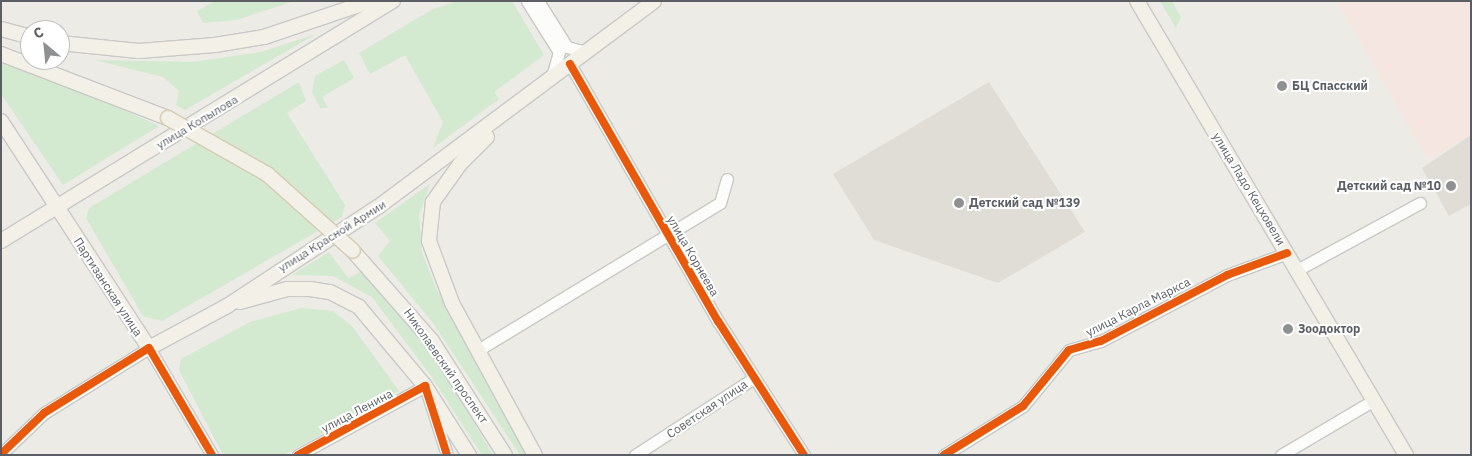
<!DOCTYPE html>
<html>
<head>
<meta charset="utf-8">
<style>
	body { margin:0 }
	#map { position:relative; width:1472px; height:456px; overflow:hidden; background:#ecebe6; font-family:"IBM Plex Sans",sans-serif }
	div>[style] { position:absolute }
	.education>* { inset:0; background:#dfddd6 }
	.medical>* { inset:0; background:#f5e6e2 }
	.green>* { inset:0; background:#d3e9d0 }
	.roads { filter:drop-shadow(1px 0 #c9c9c8) drop-shadow(-1px 0 #c9c9c8) drop-shadow(0 1px #c9c9c8) drop-shadow(0 -1px #c9c9c8) }
	.minor>* { height:11px; margin:-5.5px; padding:0 5.5px; transform-origin:5.5px; border-radius:5.5px; background:#fcfcfb }
	.major>* { height:14px; margin:-7px; padding:0 7px; transform-origin:7px; border-radius:7px; background:#f3f1e7 }
	.bridges { filter:drop-shadow(1px 0 #d5ccb2) drop-shadow(-1px 0 #d5ccb2) drop-shadow(0 1px #d5ccb2) drop-shadow(0 -1px #d5ccb2) }
	.major-bridge>* { height:14px; margin:-7px; padding:0 7px; transform-origin:7px; border-radius:7px; background:#f3f1e7 }
	.cycleway>* { height:8px; margin:-4px; padding:0 4px; transform-origin:4px; border-radius:4px; background:#e8590c }
	.dots>* { width:14px; height:14px; translate:-50% -50%; box-sizing:border-box; border:2px solid #fff; border-radius:50% }
	span { translate:-50% -50%; white-space:nowrap; text-align:center; line-height:1.15; -webkit-text-stroke:4px #fff; paint-order:stroke }
	.poi-label { font-size:12px; color:#5b5f65; font-weight:700 }
	.left { translate:0 -50%; text-align:left }
	.right { translate:-100% -50%; text-align:right }
	.street-label { font-size:12px; color:#5b5f65 }
	.frame { position:absolute; inset:0; border:2px solid #5b5f65; pointer-events:none }
	.north { position:absolute; left:20px; top:20px; width:50px; height:50px; box-sizing:border-box; background:#fff; border:1px solid #bdbfc1; border-radius:50%; rotate:332deg; font-size:14px; font-weight:700; line-height:20px; text-align:center; color:#5b5f65 }
	.north::after { content:''; display:block; margin:auto; width:18px; height:22px; background:#8e9092; clip-path:polygon(50% 0,100% 100%,50% 72%,0 100%) }
</style>
</head>
<body>
<div id="map">
	<div class="education">
		<div style="clip-path:polygon(989px 82px,1085px 232px,998px 283px,874px 240px,833px 174px)"></div>
		<div style="clip-path:polygon(1471px 135px,1471px 204px,1449px 216px,1422px 168px)"></div>
	</div>
	<div class="medical">
		<div style="clip-path:polygon(1337px 1px,1471px 1px,1471px 135px,1428px 160px)"></div>
	</div>
	<div class="green">
		<div style="clip-path:polygon(215px 1px,294px 1px,236px 20px,203px 23px,197px 11px)"></div>
		<div style="clip-path:polygon(458px 1px,512px 1px,544px 55px,494px 92px,499px 99px,433px 148px,443px 122px,405px 55px,370px 74px,359px 53px,433px 9px)"></div>
		<div style="clip-path:polygon(1160px 1px,1172px 1px,1181px 17px,1176px 28px)"></div>
		<div style="clip-path:polygon(316px 34px,185px 110px,176px 105px,179px 91px,163px 77px,95px 60px,193px 62px,261px 52px)"></div>
		<div style="clip-path:polygon(344px 60px,354px 78px,322px 97px,328px 108px,320px 108px,312px 92px,315px 76px)"></div>
		<div style="clip-path:polygon(1px 63px,113px 105px,159px 126px,63px 185px,1px 94px)"></div>
		<div style="clip-path:polygon(299px 82px,306px 101px,287px 113px,345px 205px,342px 217px,162px 321px,143px 316px,86px 218px,89px 208px)"></div>
		<div style="clip-path:polygon(430px 184px,419px 215px,422px 253px,436px 288px,528px 455px,520px 455px,433px 323px,378px 256px,390px 241px,375px 223px)"></div>
		<div style="clip-path:polygon(329px 252px,348px 278px,361px 272px,408px 323px,434px 356px,493px 455px,482px 455px,431px 376px,372px 297px,333px 276px,292px 275px)"></div>
		<div style="clip-path:polygon(301px 308px,333px 311px,352px 326px,399px 391px,284px 455px,223px 455px,179px 370px,181px 359px,250px 322px)"></div>
	</div>
	<div class="roads">
		<div class="minor">
			<div style="left:527px;top:1px;width:60px;rotate:57.9deg"></div>
			<div style="left:559px;top:52px;width:26px;rotate:106deg"></div>
			<div style="left:538px;top:1px;width:54px;rotate:57.8deg"></div>
			<div style="left:567px;top:47px;width:20px;rotate:15deg"></div>
			<div style="left:570px;top:64px;width:297px;rotate:60.1deg"></div>
			<div style="left:718px;top:321px;width:159px;rotate:57.3deg"></div>
			<div style="left:1297px;top:270px;width:140px;rotate:-28.6deg"></div>
			<div style="left:478px;top:350px;width:283px;rotate:-31.3deg"></div>
			<div style="left:720px;top:203px;width:25px;rotate:-74deg"></div>
			<div style="left:1px;top:454px;width:59px;rotate:-43.6deg"></div>
			<div style="left:44px;top:413px;width:123px;rotate:-31.8deg"></div>
			<div style="left:149px;top:348px;width:124px;rotate:59.5deg"></div>
			<div style="left:298px;top:455px;width:145px;rotate:-28.5deg"></div>
			<div style="left:425px;top:386px;width:72px;rotate:72.3deg"></div>
			<div style="left:635px;top:455px;width:142px;rotate:-32.9deg"></div>
			<div style="left:944px;top:455px;width:93px;rotate:-31.8deg"></div>
			<div style="left:1023px;top:406px;width:72px;rotate:-50.6deg"></div>
			<div style="left:1069px;top:350px;width:33px;rotate:-16deg"></div>
			<div style="left:1101px;top:341px;width:142px;rotate:-27.6deg"></div>
			<div style="left:1227px;top:275px;width:64px;rotate:-20.1deg"></div>
			<div style="left:1281px;top:455px;width:108px;rotate:-30.6deg"></div>
		</div>
		<div class="major">
			<div style="left:1137px;top:1px;width:528px;rotate:59.35deg"></div>
			<div style="left:1px;top:29px;width:30px;rotate:15deg"></div>
			<div style="left:60px;top:43px;width:79px;rotate:5.8deg"></div>
			<div style="left:139px;top:51px;width:76px;rotate:-4.5deg"></div>
			<div style="left:215px;top:45px;width:50px;rotate:-9.3deg"></div>
			<div style="left:264px;top:37px;width:113px;rotate:-18.6deg"></div>
			<div style="left:1px;top:54px;width:179px;rotate:21deg"></div>
			<div style="left:1px;top:121px;width:271px;rotate:56.9deg"></div>
			<div style="left:149px;top:348px;width:89px;rotate:-28.3deg"></div>
			<div style="left:227px;top:306px;width:181px;rotate:-33.3deg"></div>
			<div style="left:378px;top:207px;width:344px;rotate:-36.7deg"></div>
			<div style="left:487px;top:137px;width:38px;rotate:135deg"></div>
			<div style="left:460px;top:164px;width:47px;rotate:125.4deg"></div>
			<div style="left:433px;top:202px;width:39px;rotate:96deg"></div>
			<div style="left:429px;top:241px;width:66px;rotate:69.6deg"></div>
			<div style="left:452px;top:303px;width:173px;rotate:61.4deg"></div>
			<div style="left:1px;top:241px;width:460px;rotate:-31.5deg"></div>
			<div style="left:353px;top:251px;width:120px;rotate:48.7deg"></div>
			<div style="left:432px;top:341px;width:135px;rotate:57.4deg"></div>
			<div style="left:240px;top:302px;width:49px;rotate:-15.5deg"></div>
			<div style="left:287px;top:289px;width:23px"></div>
			<div style="left:310px;top:289px;width:20px;rotate:9deg"></div>
			<div style="left:330px;top:292px;width:33px;rotate:27deg"></div>
			<div style="left:359px;top:307px;width:103px;rotate:50.1deg"></div>
			<div style="left:425px;top:386px;width:82px;rotate:57.5deg"></div>
		</div>
	</div>
	<div class="bridges">
		<div class="major-bridge">
			<div style="left:168px;top:118px;width:114px;rotate:29.5deg"></div>
			<div style="left:267px;top:174px;width:115px;rotate:41.8deg"></div>
		</div>
	</div>
	<div class="cycleway">
		<div style="left:570px;top:64px;width:297px;rotate:60.1deg"></div>
		<div style="left:718px;top:321px;width:159px;rotate:57.3deg"></div>
		<div style="left:1px;top:454px;width:59px;rotate:-43.6deg"></div>
		<div style="left:44px;top:413px;width:123px;rotate:-31.8deg"></div>
		<div style="left:149px;top:348px;width:124px;rotate:59.5deg"></div>
		<div style="left:298px;top:455px;width:145px;rotate:-28.5deg"></div>
		<div style="left:425px;top:386px;width:72px;rotate:72.3deg"></div>
		<div style="left:944px;top:455px;width:93px;rotate:-31.8deg"></div>
		<div style="left:1023px;top:406px;width:72px;rotate:-50.6deg"></div>
		<div style="left:1069px;top:350px;width:33px;rotate:-16deg"></div>
		<div style="left:1101px;top:341px;width:142px;rotate:-27.6deg"></div>
		<div style="left:1227px;top:275px;width:64px;rotate:-20.1deg"></div>
	</div>
	<div class="dots">
		<div style="left:1282px;top:86px;background:#8e9092"></div>
		<div style="left:1451px;top:186px;background:#8e9092"></div>
		<div style="left:959px;top:203px;background:#8e9092"></div>
		<div style="left:1288px;top:329px;background:#8e9092"></div>
	</div>
	<div class="poi-label">
		<span class="left" style="left:1292px;top:86px">БЦ Спасский</span>
		<span class="right" style="left:1441px;top:186px">Детский сад №10</span>
		<span class="left" style="left:969px;top:203px">Детский сад №139</span>
		<span class="left" style="left:1298px;top:329px">Зоодоктор</span>
	</div>
	<div class="street-label">
		<span style="left:197px;top:122px;rotate:-31deg">улица Копылова</span>
		<span style="left:1249px;top:189px;rotate:59deg">улица Ладо Кецховели</span>
		<span style="left:332px;top:236px;rotate:-32deg">улица Красной Армии</span>
		<span style="left:693px;top:256px;rotate:60deg">улица Корнеева</span>
		<span style="left:108px;top:287px;rotate:57deg">Партизанская улица</span>
		<span style="left:1138px;top:307px;rotate:-27deg">улица Карла Маркса</span>
		<span style="left:446px;top:366px;rotate:55deg">Николаевский проспект</span>
		<span style="left:707px;top:409px;rotate:-34deg">Советская улица</span>
		<span style="left:357px;top:411px;rotate:-28deg">улица Ленина</span>
	</div>
	<div class="frame"></div>
	<div class="north">С</div>
</div>
</body>
</html>
